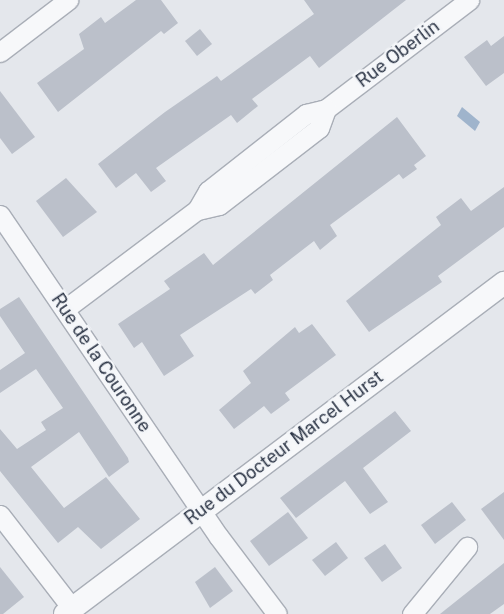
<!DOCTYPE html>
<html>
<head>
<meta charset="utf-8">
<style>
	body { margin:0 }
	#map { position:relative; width:504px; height:614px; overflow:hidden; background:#e4e7ec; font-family:"Public Sans",sans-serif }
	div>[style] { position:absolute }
	.water>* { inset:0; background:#9fb4cc }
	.building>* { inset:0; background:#bbc0ca }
	.roads { filter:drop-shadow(1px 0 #a9aeb7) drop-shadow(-1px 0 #a9aeb7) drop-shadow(0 1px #a9aeb7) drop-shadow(0 -1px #a9aeb7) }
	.minor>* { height:19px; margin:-9.5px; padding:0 9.5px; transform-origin:9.5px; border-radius:9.5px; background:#f7f8fa }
	.tertiary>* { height:22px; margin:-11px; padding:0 11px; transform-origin:11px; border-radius:11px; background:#f7f8fa }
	span { translate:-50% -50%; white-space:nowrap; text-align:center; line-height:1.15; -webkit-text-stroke:5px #f4f6f9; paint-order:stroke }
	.street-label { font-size:18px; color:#2b3445 }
</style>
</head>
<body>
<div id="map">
	<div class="water">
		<div style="clip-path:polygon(462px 107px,480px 122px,475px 131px,457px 116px)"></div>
	</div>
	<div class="building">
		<div style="clip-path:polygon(136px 0,161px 0,178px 23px,164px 34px,161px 31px,58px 112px,37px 83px,84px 49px,79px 34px,101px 17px,105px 23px)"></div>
		<div style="clip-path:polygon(304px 0,406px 0,319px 68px,310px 56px,252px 99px,258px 106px,237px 123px,231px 115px,156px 168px,166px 181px,151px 192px,136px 173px,116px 188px,98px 164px,165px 112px,217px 76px,221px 81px,314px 14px)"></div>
		<div style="clip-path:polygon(200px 29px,212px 44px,197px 56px,185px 41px)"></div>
		<div style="clip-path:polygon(504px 36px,504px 73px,486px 86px,464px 57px,487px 40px,491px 46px)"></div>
		<div style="clip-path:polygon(0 91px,35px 137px,12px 154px,0 138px)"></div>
		<div style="clip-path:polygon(397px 117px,426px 156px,414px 165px,417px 169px,403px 179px,399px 174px,330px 225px,337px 236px,320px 250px,314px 241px,270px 275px,273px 280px,255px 294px,251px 289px,180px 335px,194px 356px,164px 376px,142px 342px,134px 348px,118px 324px,170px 289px,164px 281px,204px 253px,213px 265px)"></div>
		<div style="clip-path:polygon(66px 178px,97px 212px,63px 237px,36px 201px)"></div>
		<div style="clip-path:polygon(504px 187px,504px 227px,438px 276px,442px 282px,369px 332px,346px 301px,441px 225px,436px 217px,461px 198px,471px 211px)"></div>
		<div style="clip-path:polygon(19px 297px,128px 458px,129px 462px,109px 477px,79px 432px,31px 467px,64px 508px,106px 477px,140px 519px,101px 549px,78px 527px,58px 543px,0 471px,0 429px,17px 449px,46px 430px,41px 422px,63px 408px,36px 369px,0 393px,0 370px,25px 353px,0 316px,0 309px)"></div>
		<div style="clip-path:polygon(312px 324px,336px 355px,285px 393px,290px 400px,271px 414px,264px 406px,234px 429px,219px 410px,251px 383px,243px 371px,295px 327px,299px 333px)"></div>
		<div style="clip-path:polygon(395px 411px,411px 431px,363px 468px,388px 502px,370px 514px,345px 481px,296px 518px,280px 498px)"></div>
		<div style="clip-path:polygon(504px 492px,504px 540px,481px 509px)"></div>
		<div style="clip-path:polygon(452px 502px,466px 520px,435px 544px,421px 525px)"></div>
		<div style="clip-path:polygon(288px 512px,308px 538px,269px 566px,250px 541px)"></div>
		<div style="clip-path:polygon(336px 542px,348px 558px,325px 576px,312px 560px)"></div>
		<div style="clip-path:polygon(385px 544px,402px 568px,382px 582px,364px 558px)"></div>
		<div style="clip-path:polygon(504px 563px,504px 604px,490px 614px,440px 614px)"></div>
		<div style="clip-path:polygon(0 567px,24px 597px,3px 614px,0 614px)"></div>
		<div style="clip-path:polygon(215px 567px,233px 591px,210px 608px,195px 582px)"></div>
	</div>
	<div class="roads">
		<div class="minor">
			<div style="left:0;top:52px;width:86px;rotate:-37.4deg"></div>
			<div style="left:326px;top:109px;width:180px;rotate:-37.3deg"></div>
			<div style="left:0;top:215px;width:389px;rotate:55.8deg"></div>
			<div style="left:219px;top:537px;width:96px;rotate:53deg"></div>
			<div style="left:65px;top:309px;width:165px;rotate:-36.9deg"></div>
			<div style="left:197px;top:210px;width:22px;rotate:-60deg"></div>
			<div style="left:208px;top:191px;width:125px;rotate:-38.2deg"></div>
			<div style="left:306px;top:114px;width:21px;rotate:-14deg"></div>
			<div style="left:326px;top:109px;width:20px;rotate:110deg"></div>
			<div style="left:319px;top:128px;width:126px;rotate:142.4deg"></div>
			<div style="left:219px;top:205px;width:23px;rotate:167deg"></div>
			<div style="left:0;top:515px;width:118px;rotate:52.3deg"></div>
			<div style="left:412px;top:614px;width:87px;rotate:-50.6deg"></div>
		</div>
		<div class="tertiary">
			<div style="left:65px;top:614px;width:550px;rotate:-37.02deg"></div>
		</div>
	</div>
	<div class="street-label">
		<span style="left:398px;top:54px;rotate:-37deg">Rue Oberlin</span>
		<span style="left:101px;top:363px;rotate:56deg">Rue de la Couronne</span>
		<span style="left:284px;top:448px;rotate:-37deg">Rue du Docteur Marcel Hurst</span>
	</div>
</div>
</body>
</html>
